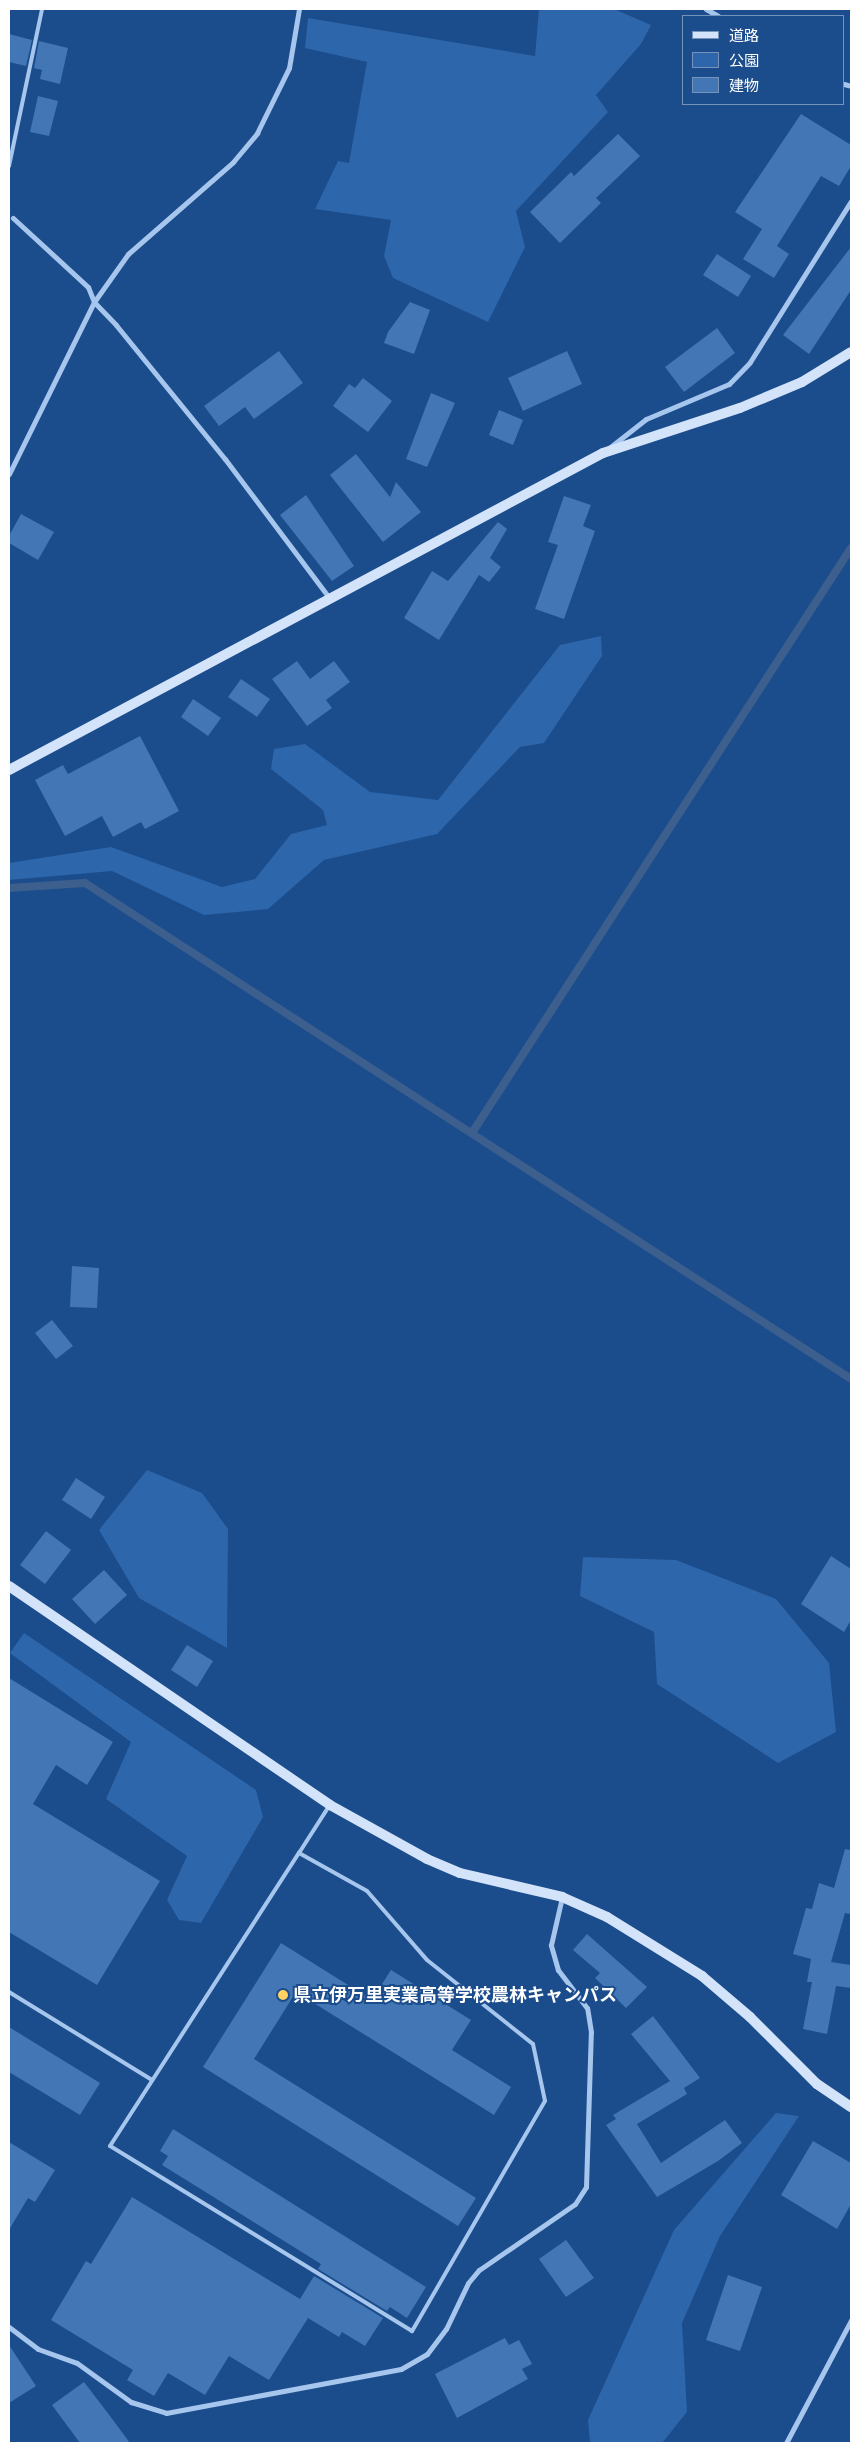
<!DOCTYPE html>
<html>
<head>
<meta charset="utf-8">
<style>
	body { margin:0 }
	#map { position:relative; width:860px; height:2452px; overflow:hidden; background:#1b4c8c; font-family:"Varela Round","Noto Sans JP",sans-serif }
	div>[style] { position:absolute }
	.green>* { inset:0; background:#2d66aa }
	.stream>* { height:8px; margin:-4px; padding:0 4px; transform-origin:4px; border-radius:4px; background:#3c5f8e }
	.building>* { inset:0; background:#4376b4 }
	.lane>* { height:4px; margin:-2px; padding:0 2px; transform-origin:2px; border-radius:2px; background:#a6c6ed }
	.street>* { height:5px; margin:-2.5px; padding:0 2.5px; transform-origin:2.5px; border-radius:2.5px; background:#a6c6ed }
	.secondary>* { height:10px; margin:-5px; padding:0 5px; transform-origin:5px; border-radius:5px; background:#d3e3fa }
	.dots>* { width:14px; height:14px; translate:-50% -50%; box-sizing:border-box; border:2px solid #1b4c8c; border-radius:50% }
	span { translate:-50% -50%; white-space:nowrap; text-align:center; line-height:1.15; -webkit-text-stroke:4px #1b4c8c; paint-order:stroke }
	.poi-label { font-size:18px; color:#fff; font-weight:700 }
	.left { translate:0 -50%; text-align:left }
	.frame { position:absolute; inset:0; border:10px solid #fff; pointer-events:none }
	.legend { position:absolute; left:682px; top:15px; width:162px; height:90px; box-sizing:border-box; background:#1b4c8c; border:1px solid #7694ba; margin:0; padding:6px 9px; list-style:none; font-size:15px; color:#fff }
	.legend li { display:flex; align-items:center; gap:10px; height:25px }
	.legend b { width:25px; border:1px solid #7694ba }
</style>
</head>
<body>
<div id="map">
	<div class="green">
		<div style="clip-path:polygon(539px 9px,614px 9px,651px 25px,641px 44px,596px 95px,608px 112px,516px 211px,525px 247px,488px 322px,393px 278px,384px 256px,391px 220px,315px 209px,338px 161px,349px 163px,367px 62px,305px 48px,308px 18px,535px 56px)"></div>
		<div style="clip-path:polygon(601px 636px,602px 656px,544px 743px,520px 747px,437px 834px,324px 860px,268px 909px,204px 915px,112px 871px,9px 880px,9px 863px,111px 847px,222px 887px,255px 879px,291px 834px,327px 825px,323px 810px,271px 769px,274px 749px,305px 744px,370px 792px,438px 800px,560px 645px)"></div>
		<div style="clip-path:polygon(147px 1470px,202px 1493px,228px 1529px,227px 1648px,139px 1598px,99px 1530px)"></div>
		<div style="clip-path:polygon(583px 1557px,676px 1560px,776px 1599px,829px 1663px,836px 1732px,778px 1763px,657px 1684px,654px 1632px,580px 1596px)"></div>
		<div style="clip-path:polygon(24px 1633px,256px 1790px,263px 1817px,201px 1923px,179px 1920px,167px 1900px,187px 1856px,106px 1799px,131px 1742px,10px 1653px)"></div>
		<div style="clip-path:polygon(776px 2113px,799px 2116px,720px 2236px,682px 2323px,687px 2412px,662px 2443px,590px 2443px,588px 2420px,674px 2230px)"></div>
	</div>
	<div class="stream">
		<div style="left:9px;top:888px;width:76px;rotate:-3.8deg"></div>
		<div style="left:85px;top:883px;width:913px;rotate:32.92deg"></div>
		<div style="left:472px;top:1133px;width:697px;rotate:-57.06deg"></div>
	</div>
	<div class="building">
		<div style="clip-path:polygon(9px 34px,32px 40px,26px 66px,9px 62px)"></div>
		<div style="clip-path:polygon(39px 41px,68px 48px,60px 84px,40px 79px,42px 70px,34px 68px)"></div>
		<div style="clip-path:polygon(38px 96px,58px 101px,49px 136px,30px 132px)"></div>
		<div style="clip-path:polygon(801px 114px,851px 145px,851px 166px,839px 186px,821px 176px,777px 246px,789px 254px,774px 278px,743px 259px,762px 229px,735px 212px)"></div>
		<div style="clip-path:polygon(618px 134px,640px 156px,596px 198px,601px 203px,560px 243px,530px 212px,571px 172px,574px 176px)"></div>
		<div style="clip-path:polygon(851px 247px,851px 290px,809px 354px,783px 335px)"></div>
		<div style="clip-path:polygon(717px 254px,751px 276px,738px 297px,703px 275px)"></div>
		<div style="clip-path:polygon(410px 302px,430px 310px,414px 354px,384px 343px,388px 332px)"></div>
		<div style="clip-path:polygon(717px 328px,735px 353px,684px 392px,665px 367px)"></div>
		<div style="clip-path:polygon(279px 351px,303px 383px,254px 419px,245px 407px,219px 426px,204px 406px)"></div>
		<div style="clip-path:polygon(567px 351px,582px 384px,523px 411px,508px 378px)"></div>
		<div style="clip-path:polygon(363px 378px,392px 401px,368px 432px,333px 406px,349px 384px,355px 388px)"></div>
		<div style="clip-path:polygon(431px 393px,455px 403px,427px 467px,406px 459px)"></div>
		<div style="clip-path:polygon(499px 410px,523px 420px,513px 445px,489px 435px)"></div>
		<div style="clip-path:polygon(356px 454px,390px 497px,396px 482px,421px 512px,383px 542px,330px 475px)"></div>
		<div style="clip-path:polygon(306px 495px,354px 566px,332px 581px,280px 515px)"></div>
		<div style="clip-path:polygon(564px 496px,591px 505px,583px 526px,595px 531px,564px 619px,535px 609px,558px 545px,548px 542px)"></div>
		<div style="clip-path:polygon(21px 514px,54px 532px,38px 560px,9px 543px,9px 536px)"></div>
		<div style="clip-path:polygon(498px 522px,507px 529px,490px 558px,501px 567px,489px 582px,479px 575px,439px 640px,404px 618px,432px 571px,448px 581px)"></div>
		<div style="clip-path:polygon(297px 661px,310px 679px,334px 661px,350px 682px,326px 700px,332px 708px,307px 726px,272px 679px)"></div>
		<div style="clip-path:polygon(241px 679px,270px 699px,257px 717px,228px 697px)"></div>
		<div style="clip-path:polygon(193px 699px,221px 718px,208px 736px,181px 717px)"></div>
		<div style="clip-path:polygon(140px 736px,179px 811px,145px 829px,141px 822px,113px 837px,102px 816px,65px 836px,35px 780px,63px 765px,68px 774px)"></div>
		<div style="clip-path:polygon(72px 1266px,99px 1268px,97px 1308px,70px 1307px)"></div>
		<div style="clip-path:polygon(52px 1320px,73px 1346px,56px 1359px,35px 1333px)"></div>
		<div style="clip-path:polygon(76px 1478px,105px 1497px,91px 1519px,62px 1500px)"></div>
		<div style="clip-path:polygon(46px 1531px,71px 1550px,45px 1584px,20px 1565px)"></div>
		<div style="clip-path:polygon(831px 1556px,851px 1569px,851px 1620px,844px 1632px,801px 1604px)"></div>
		<div style="clip-path:polygon(104px 1570px,127px 1595px,95px 1624px,72px 1599px)"></div>
		<div style="clip-path:polygon(187px 1645px,213px 1661px,197px 1687px,171px 1670px)"></div>
		<div style="clip-path:polygon(9px 1678px,113px 1742px,87px 1785px,56px 1765px,33px 1804px,160px 1881px,97px 1985px,9px 1932px)"></div>
		<div style="clip-path:polygon(845px 1849px,851px 1850px,851px 1914px,845px 1913px,831px 1962px,851px 1965px,851px 1988px,836px 1986px,827px 2034px,803px 2029px,812px 1982px,807px 1982px,811px 1959px,793px 1954px,806px 1908px,812px 1909px,819px 1883px,834px 1888px)"></div>
		<div style="clip-path:polygon(587px 1934px,647px 1987px,626px 2008px,595px 1978px,600px 1973px,573px 1950px)"></div>
		<div style="clip-path:polygon(281px 1943px,372px 2000px,391px 1970px,471px 2020px,452px 2050px,511px 2087px,494px 2115px,296px 1992px,254px 2059px,476px 2198px,458px 2226px,203px 2067px)"></div>
		<div style="clip-path:polygon(653px 2016px,700px 2078px,684px 2088px,687px 2094px,637px 2124px,661px 2163px,725px 2120px,742px 2143px,718px 2161px,657px 2197px,606px 2125px,616px 2119px,613px 2115px,670px 2081px,631px 2034px)"></div>
		<div style="clip-path:polygon(9px 2027px,100px 2083px,80px 2115px,9px 2072px)"></div>
		<div style="clip-path:polygon(173px 2129px,426px 2287px,407px 2318px,390px 2307px,387px 2311px,318px 2269px,321px 2264px,162px 2165px,168px 2156px,160px 2151px)"></div>
		<div style="clip-path:polygon(813px 2141px,851px 2163px,851px 2204px,837px 2229px,781px 2195px)"></div>
		<div style="clip-path:polygon(9px 2142px,55px 2170px,35px 2202px,28px 2198px,9px 2230px)"></div>
		<div style="clip-path:polygon(132px 2197px,300px 2299px,314px 2276px,383px 2318px,365px 2346px,342px 2332px,339px 2337px,308px 2318px,269px 2380px,229px 2356px,205px 2395px,168px 2373px,154px 2396px,127px 2380px,133px 2370px,51px 2320px,86px 2261px,91px 2264px)"></div>
		<div style="clip-path:polygon(566px 2240px,594px 2278px,566px 2297px,539px 2259px)"></div>
		<div style="clip-path:polygon(728px 2275px,762px 2287px,740px 2351px,706px 2340px)"></div>
		<div style="clip-path:polygon(505px 2338px,509px 2345px,519px 2340px,532px 2364px,522px 2369px,528px 2379px,457px 2418px,435px 2374px)"></div>
		<div style="clip-path:polygon(9px 2345px,36px 2386px,9px 2403px)"></div>
		<div style="clip-path:polygon(84px 2382px,107px 2412px,130px 2443px,80px 2443px,52px 2405px)"></div>
	</div>
	<div class="lane">
		<div style="left:9px;top:166px;width:160px;rotate:-78.1deg"></div>
		<div style="left:299px;top:1853px;width:78px;rotate:29.2deg"></div>
		<div style="left:367px;top:1891px;width:91px;rotate:49deg"></div>
		<div style="left:427px;top:1960px;width:135px;rotate:38.4deg"></div>
		<div style="left:533px;top:2044px;width:58px;rotate:78.1deg"></div>
		<div style="left:545px;top:2101px;width:266px;rotate:120deg"></div>
		<div style="left:412px;top:2331px;width:354px;rotate:-148.5deg"></div>
		<div style="left:110px;top:2146px;width:349px;rotate:-57.2deg"></div>
		<div style="left:299px;top:1853px;width:56px;rotate:-57.4deg"></div>
		<div style="left:9px;top:1992px;width:168px;rotate:31.6deg"></div>
	</div>
	<div class="street">
		<div style="left:706px;top:9px;width:14px;rotate:30deg"></div>
		<div style="left:844px;top:84px;width:7px;rotate:16deg"></div>
		<div style="left:13px;top:218px;width:102px;rotate:42.6deg"></div>
		<div style="left:88px;top:287px;width:16px;rotate:68deg"></div>
		<div style="left:94px;top:302px;width:32px;rotate:46deg"></div>
		<div style="left:116px;top:325px;width:173px;rotate:50.9deg"></div>
		<div style="left:225px;top:459px;width:176px;rotate:53.1deg"></div>
		<div style="left:609px;top:448px;width:47px;rotate:-38.1deg"></div>
		<div style="left:646px;top:419px;width:90px;rotate:-22.9deg"></div>
		<div style="left:729px;top:384px;width:30px;rotate:-46deg"></div>
		<div style="left:750px;top:362px;width:190px;rotate:-57.9deg"></div>
		<div style="left:9px;top:474px;width:192px;rotate:-63.7deg"></div>
		<div style="left:94px;top:302px;width:59px;rotate:-54.7deg"></div>
		<div style="left:128px;top:254px;width:140px;rotate:-41.2deg"></div>
		<div style="left:233px;top:162px;width:38px;rotate:-50deg"></div>
		<div style="left:257px;top:133px;width:72px;rotate:-63.8deg"></div>
		<div style="left:289px;top:68px;width:60px;rotate:-80.4deg"></div>
		<div style="left:9px;top:2327px;width:36px;rotate:37deg"></div>
		<div style="left:38px;top:2349px;width:41px;rotate:19.7deg"></div>
		<div style="left:77px;top:2363px;width:67px;rotate:35.8deg"></div>
		<div style="left:131px;top:2402px;width:37px;rotate:17deg"></div>
		<div style="left:166px;top:2413px;width:239px;rotate:-10.6deg"></div>
		<div style="left:401px;top:2369px;width:30px;rotate:-30deg"></div>
		<div style="left:427px;top:2354px;width:31px;rotate:-53deg"></div>
		<div style="left:446px;top:2329px;width:51px;rotate:-64.4deg"></div>
		<div style="left:468px;top:2283px;width:17px;rotate:-50deg"></div>
		<div style="left:479px;top:2270px;width:116px;rotate:-34.5deg"></div>
		<div style="left:575px;top:2204px;width:20px;rotate:-57deg"></div>
		<div style="left:586px;top:2187px;width:155px;rotate:-88.2deg"></div>
		<div style="left:591px;top:2032px;width:24px;rotate:-99deg"></div>
		<div style="left:587px;top:2008px;width:48px;rotate:-127.3deg"></div>
		<div style="left:558px;top:1970px;width:26px;rotate:-106deg"></div>
		<div style="left:551px;top:1945px;width:49px;rotate:-77.1deg"></div>
		<div style="left:786px;top:2443px;width:139px;rotate:-62.1deg"></div>
	</div>
	<div class="secondary">
		<div style="left:9px;top:770px;width:673px;rotate:-28.09deg"></div>
		<div style="left:603px;top:453px;width:144px;rotate:-18.2deg"></div>
		<div style="left:740px;top:408px;width:67px;rotate:-22.8deg"></div>
		<div style="left:802px;top:382px;width:57px;rotate:-31.5deg"></div>
		<div style="left:9px;top:1586px;width:389px;rotate:34.3deg"></div>
		<div style="left:330px;top:1805px;width:111px;rotate:29.1deg"></div>
		<div style="left:427px;top:1859px;width:36px;rotate:23deg"></div>
		<div style="left:460px;top:1873px;width:105px;rotate:13.2deg"></div>
		<div style="left:562px;top:1897px;width:49px;rotate:24deg"></div>
		<div style="left:607px;top:1917px;width:112px;rotate:31.8deg"></div>
		<div style="left:702px;top:1976px;width:63px;rotate:40.5deg"></div>
		<div style="left:750px;top:2017px;width:95px;rotate:45deg"></div>
		<div style="left:817px;top:2084px;width:41px;rotate:34.1deg"></div>
	</div>
	<div class="dots">
		<div style="left:283px;top:1995px;background:#ffd262"></div>
	</div>
	<div class="poi-label">
		<span class="left" style="left:293px;top:1995px">県立伊万里実業高等学校農林キャンパス</span>
	</div>
	<div class="frame"></div>
	<ul class="legend">
	<li><b style="height:6px;background:#d3e3fa"></b>道路</li>
	<li><b style="height:14px;background:#2d66aa"></b>公園</li>
	<li><b style="height:14px;background:#4376b4"></b>建物</li>
	</ul>
</div>
</body>
</html>
